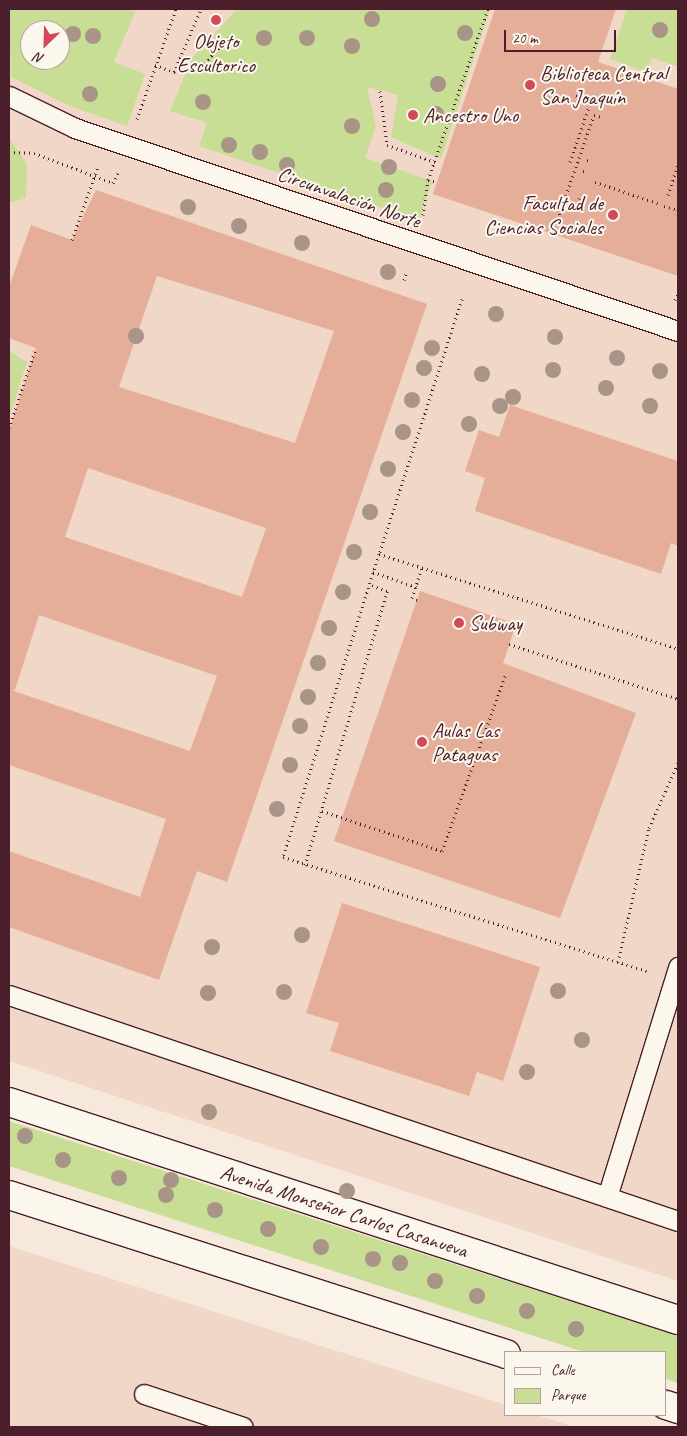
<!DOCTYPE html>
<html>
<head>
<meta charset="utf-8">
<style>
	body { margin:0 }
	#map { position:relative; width:687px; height:1436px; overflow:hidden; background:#f6e8db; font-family:Caveat,sans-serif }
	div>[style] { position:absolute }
	.built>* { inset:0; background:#f1d7c7 }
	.green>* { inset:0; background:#c8de94 }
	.building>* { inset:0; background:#e4ae98 }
	.path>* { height:3px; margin-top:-1.5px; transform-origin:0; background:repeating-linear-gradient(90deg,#4a1f2b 0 1px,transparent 0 5px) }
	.roads { filter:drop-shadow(1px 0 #4a1f2b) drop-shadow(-1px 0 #4a1f2b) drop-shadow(0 1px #4a1f2b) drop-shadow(0 -1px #4a1f2b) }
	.service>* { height:19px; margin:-9.5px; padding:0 9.5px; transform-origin:9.5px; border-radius:9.5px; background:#fbf7ec }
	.secondary>* { height:28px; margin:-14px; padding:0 14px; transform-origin:14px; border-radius:14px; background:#fbf7ec }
	.trees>* { width:16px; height:16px; margin:-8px; border-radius:50%; background:#a99488 }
	.dots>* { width:14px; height:14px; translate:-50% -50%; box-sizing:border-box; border:2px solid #fbf7ec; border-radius:50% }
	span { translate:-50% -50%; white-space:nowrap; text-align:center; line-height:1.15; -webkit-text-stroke:4px #fbf7ec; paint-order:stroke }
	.poi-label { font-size:21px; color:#4a1f2b }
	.left { translate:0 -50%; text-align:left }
	.right { translate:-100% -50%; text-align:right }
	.street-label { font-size:21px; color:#4a1f2b }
	.frame { position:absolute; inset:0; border:10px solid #4a1f2b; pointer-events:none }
	.legend { position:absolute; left:504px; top:1351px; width:162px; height:65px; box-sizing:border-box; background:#fbf7ec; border:1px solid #b4a19f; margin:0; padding:6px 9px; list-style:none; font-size:15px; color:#4a1f2b }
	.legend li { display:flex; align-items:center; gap:10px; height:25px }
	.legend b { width:25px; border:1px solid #b4a19f }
	.north { position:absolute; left:20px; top:20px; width:50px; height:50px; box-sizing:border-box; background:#fbf7ec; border:1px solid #b4a19f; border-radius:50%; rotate:204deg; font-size:14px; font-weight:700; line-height:20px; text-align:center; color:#4a1f2b }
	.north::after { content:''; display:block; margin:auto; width:18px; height:22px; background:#d1495b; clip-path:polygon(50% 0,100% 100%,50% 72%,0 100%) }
	.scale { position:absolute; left:504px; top:30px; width:112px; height:22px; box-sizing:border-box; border:2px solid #4a1f2b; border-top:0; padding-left:6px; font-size:15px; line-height:18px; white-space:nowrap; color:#4a1f2b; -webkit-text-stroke:4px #fbf7ec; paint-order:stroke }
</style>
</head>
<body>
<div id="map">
	<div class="built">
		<div style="clip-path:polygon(evenodd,9px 9px,678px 9px,678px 1281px,9px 1061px,9px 9px,30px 30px,60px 30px,60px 60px,30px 60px,30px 30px)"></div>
		<div style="clip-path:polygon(9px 1246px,506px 1405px,506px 1415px,536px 1415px,575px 1427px,9px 1427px)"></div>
	</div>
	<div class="green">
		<div style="clip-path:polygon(evenodd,9px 9px,129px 9px,135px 12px,114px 62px,145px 74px,127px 126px,70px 106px,11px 77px,9px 9px,30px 30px,60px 30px,60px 60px,30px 60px,30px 30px)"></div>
		<div style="clip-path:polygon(237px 9px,490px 9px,441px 159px,391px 137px,398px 95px,367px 87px,376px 127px,365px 158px,432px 181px,419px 220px,199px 146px,207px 123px,170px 111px,192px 58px)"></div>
		<div style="clip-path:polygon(627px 9px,678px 9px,678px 67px,652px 58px,647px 72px,610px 59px)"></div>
		<div style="clip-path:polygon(9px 138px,27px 164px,26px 198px,9px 203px)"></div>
		<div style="clip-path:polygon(9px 351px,27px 362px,9px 418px)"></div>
		<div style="clip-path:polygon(9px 1121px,678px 1336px,678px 1383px,666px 1379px,666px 1352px,584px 1352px,9px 1166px)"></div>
	</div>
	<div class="building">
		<div style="clip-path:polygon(495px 9px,616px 9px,598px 62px,678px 89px,678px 276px,433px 194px)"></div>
		<div style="clip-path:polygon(evenodd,96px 190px,427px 304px,227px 882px,197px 871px,159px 980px,9px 927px,9px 851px,140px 897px,166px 819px,9px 765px,9px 431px,36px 348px,9px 338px,9px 287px,31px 225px,72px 240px,96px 190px,157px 276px,334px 331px,295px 443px,119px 387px,157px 276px,96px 190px,88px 468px,266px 528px,242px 597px,65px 537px,88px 468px,96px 190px,39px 615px,217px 676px,190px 751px,11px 690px,15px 690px,39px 615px)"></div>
		<div style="clip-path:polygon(510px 405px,678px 461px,678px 546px,671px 543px,661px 574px,475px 511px,485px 478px,465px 471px,479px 430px,499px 437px)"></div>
		<div style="clip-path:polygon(420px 591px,516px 624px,503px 663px,636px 713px,560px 918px,334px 841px)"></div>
		<div style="clip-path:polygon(342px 903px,540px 967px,503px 1081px,477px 1072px,469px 1096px,330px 1051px,339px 1023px,306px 1013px)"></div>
	</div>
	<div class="path">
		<div style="left:155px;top:65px;width:20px;rotate:20deg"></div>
		<div style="left:174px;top:72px;width:27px;rotate:-10deg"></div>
		<div style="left:201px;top:67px;width:40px;rotate:-47deg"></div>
		<div style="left:174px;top:72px;width:69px;rotate:-66.8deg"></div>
		<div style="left:380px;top:91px;width:54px;rotate:82.6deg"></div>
		<div style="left:387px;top:145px;width:51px;rotate:19.5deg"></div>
		<div style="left:137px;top:119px;width:117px;rotate:-70.5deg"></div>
		<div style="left:9px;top:152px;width:25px;rotate:2deg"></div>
		<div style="left:34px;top:153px;width:85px;rotate:20.8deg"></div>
		<div style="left:113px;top:183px;width:11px;rotate:-63deg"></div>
		<div style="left:587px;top:160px;width:3px;rotate:18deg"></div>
		<div style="left:570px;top:162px;width:65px;rotate:-71deg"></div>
		<div style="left:591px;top:101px;width:20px;rotate:-160deg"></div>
		<div style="left:583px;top:171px;width:5px;rotate:11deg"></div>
		<div style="left:428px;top:180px;width:9px;rotate:13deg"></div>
		<div style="left:595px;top:182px;width:69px;rotate:18.7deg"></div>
		<div style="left:668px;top:195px;width:33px;rotate:-72deg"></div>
		<div style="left:579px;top:199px;width:5px;rotate:-68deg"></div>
		<div style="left:664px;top:206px;width:15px;rotate:16deg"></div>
		<div style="left:678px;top:210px;width:5px;rotate:101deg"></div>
		<div style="left:423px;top:215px;width:35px;rotate:-82deg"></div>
		<div style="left:428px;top:180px;width:181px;rotate:-70.7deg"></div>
		<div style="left:556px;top:224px;width:115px;rotate:-70.8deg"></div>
		<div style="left:594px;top:115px;width:7px;rotate:16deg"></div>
		<div style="left:72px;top:240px;width:78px;rotate:-70.6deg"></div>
		<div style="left:404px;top:280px;width:9px;rotate:-72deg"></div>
		<div style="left:462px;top:299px;width:268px;rotate:108deg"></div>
		<div style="left:379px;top:554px;width:314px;rotate:17.6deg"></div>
		<div style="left:675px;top:300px;width:8px;rotate:-67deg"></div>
		<div style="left:9px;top:428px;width:84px;rotate:-71.4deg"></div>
		<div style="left:379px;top:554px;width:318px;rotate:107.6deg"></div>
		<div style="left:283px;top:857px;width:381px;rotate:17.4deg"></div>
		<div style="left:373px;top:572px;width:46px;rotate:19.2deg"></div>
		<div style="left:417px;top:600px;width:5px;rotate:-158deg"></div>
		<div style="left:412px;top:598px;width:32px;rotate:-72deg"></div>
		<div style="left:509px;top:644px;width:178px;rotate:18deg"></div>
		<div style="left:322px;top:811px;width:126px;rotate:18.4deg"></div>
		<div style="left:442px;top:851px;width:189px;rotate:-70.2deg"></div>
		<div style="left:305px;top:865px;width:286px;rotate:-73.3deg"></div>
		<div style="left:387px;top:591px;width:19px;rotate:-159deg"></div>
		<div style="left:618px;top:962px;width:138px;rotate:-77deg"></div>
		<div style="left:649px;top:828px;width:71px;rotate:-66deg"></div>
	</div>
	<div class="roads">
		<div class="service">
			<div style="left:9px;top:96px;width:73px;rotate:25.9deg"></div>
			<div style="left:75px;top:128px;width:636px;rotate:18.61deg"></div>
			<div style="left:9px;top:995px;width:706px;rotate:18.67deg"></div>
			<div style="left:607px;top:1197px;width:241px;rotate:-72.8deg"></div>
			<div style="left:144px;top:1394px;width:104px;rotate:18.4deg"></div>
		</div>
		<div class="secondary">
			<div style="left:9px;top:1102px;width:704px;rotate:18.05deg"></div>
			<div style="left:9px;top:1195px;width:522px;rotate:17.74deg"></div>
			<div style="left:666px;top:1405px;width:13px;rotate:18deg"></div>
		</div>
	</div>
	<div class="trees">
		<div style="left:372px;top:19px"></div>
		<div style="left:660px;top:30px"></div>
		<div style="left:465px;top:33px"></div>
		<div style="left:73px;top:34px"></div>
		<div style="left:93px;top:36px"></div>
		<div style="left:264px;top:38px"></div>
		<div style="left:307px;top:38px"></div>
		<div style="left:352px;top:46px"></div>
		<div style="left:438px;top:84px"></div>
		<div style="left:90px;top:94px"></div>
		<div style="left:203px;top:102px"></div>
		<div style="left:436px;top:114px"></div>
		<div style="left:352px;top:126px"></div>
		<div style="left:229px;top:145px"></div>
		<div style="left:260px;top:152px"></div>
		<div style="left:287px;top:165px"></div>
		<div style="left:389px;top:167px"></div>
		<div style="left:386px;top:190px"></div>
		<div style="left:188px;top:207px"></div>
		<div style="left:239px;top:226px"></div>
		<div style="left:302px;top:243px"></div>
		<div style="left:388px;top:272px"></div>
		<div style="left:496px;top:314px"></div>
		<div style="left:136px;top:336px"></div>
		<div style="left:555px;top:337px"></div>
		<div style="left:432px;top:348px"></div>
		<div style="left:617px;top:358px"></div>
		<div style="left:424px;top:368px"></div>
		<div style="left:553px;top:370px"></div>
		<div style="left:660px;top:371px"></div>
		<div style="left:482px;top:374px"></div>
		<div style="left:606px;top:388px"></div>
		<div style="left:513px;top:397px"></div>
		<div style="left:412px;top:400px"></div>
		<div style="left:500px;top:406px"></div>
		<div style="left:650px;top:406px"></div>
		<div style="left:469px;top:424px"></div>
		<div style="left:403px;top:432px"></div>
		<div style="left:388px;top:469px"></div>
		<div style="left:370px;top:512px"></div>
		<div style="left:354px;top:552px"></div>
		<div style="left:343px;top:592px"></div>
		<div style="left:329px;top:628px"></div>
		<div style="left:318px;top:663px"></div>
		<div style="left:308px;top:697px"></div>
		<div style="left:300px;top:726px"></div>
		<div style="left:290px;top:765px"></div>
		<div style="left:277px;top:809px"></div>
		<div style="left:302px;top:935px"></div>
		<div style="left:212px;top:947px"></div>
		<div style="left:558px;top:991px"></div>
		<div style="left:284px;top:992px"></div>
		<div style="left:208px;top:993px"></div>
		<div style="left:582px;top:1040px"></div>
		<div style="left:527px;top:1072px"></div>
		<div style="left:209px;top:1112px"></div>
		<div style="left:25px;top:1136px"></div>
		<div style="left:63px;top:1160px"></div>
		<div style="left:119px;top:1178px"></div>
		<div style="left:171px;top:1180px"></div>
		<div style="left:347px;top:1191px"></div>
		<div style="left:166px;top:1195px"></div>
		<div style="left:215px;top:1210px"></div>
		<div style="left:268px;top:1229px"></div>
		<div style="left:321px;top:1247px"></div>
		<div style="left:373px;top:1259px"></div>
		<div style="left:400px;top:1263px"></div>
		<div style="left:435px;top:1281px"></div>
		<div style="left:477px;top:1296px"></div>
		<div style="left:527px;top:1311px"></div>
		<div style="left:576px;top:1329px"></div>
	</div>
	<div class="dots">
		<div style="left:216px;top:20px;background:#d1495b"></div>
		<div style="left:530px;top:85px;background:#d1495b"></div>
		<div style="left:413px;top:115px;background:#d1495b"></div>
		<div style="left:613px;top:215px;background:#d1495b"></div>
		<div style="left:459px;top:623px;background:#d1495b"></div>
		<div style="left:422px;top:742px;background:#d1495b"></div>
	</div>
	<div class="poi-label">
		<span style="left:216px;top:53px">Objeto<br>Escultorico</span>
		<span class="left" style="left:540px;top:85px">Biblioteca Central<br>San Joaquín</span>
		<span class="left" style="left:423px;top:115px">Ancestro Uno</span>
		<span class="right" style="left:603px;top:215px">Facultad de<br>Ciencias Sociales</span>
		<span class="left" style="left:469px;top:623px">Subway</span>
		<span class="left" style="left:432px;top:742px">Aulas Las<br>Pataguas</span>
	</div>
	<div class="street-label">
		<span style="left:349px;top:197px;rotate:19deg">Circunvalación Norte</span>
		<span style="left:344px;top:1211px;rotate:18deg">Avenida Monseñor Carlos Casanueva</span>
	</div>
	<div class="frame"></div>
	<ul class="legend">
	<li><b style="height:6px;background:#fbf7ec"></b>Calle</li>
	<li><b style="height:14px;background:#c8de94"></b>Parque</li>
	</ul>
	<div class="north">N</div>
	<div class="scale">20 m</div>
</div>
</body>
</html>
